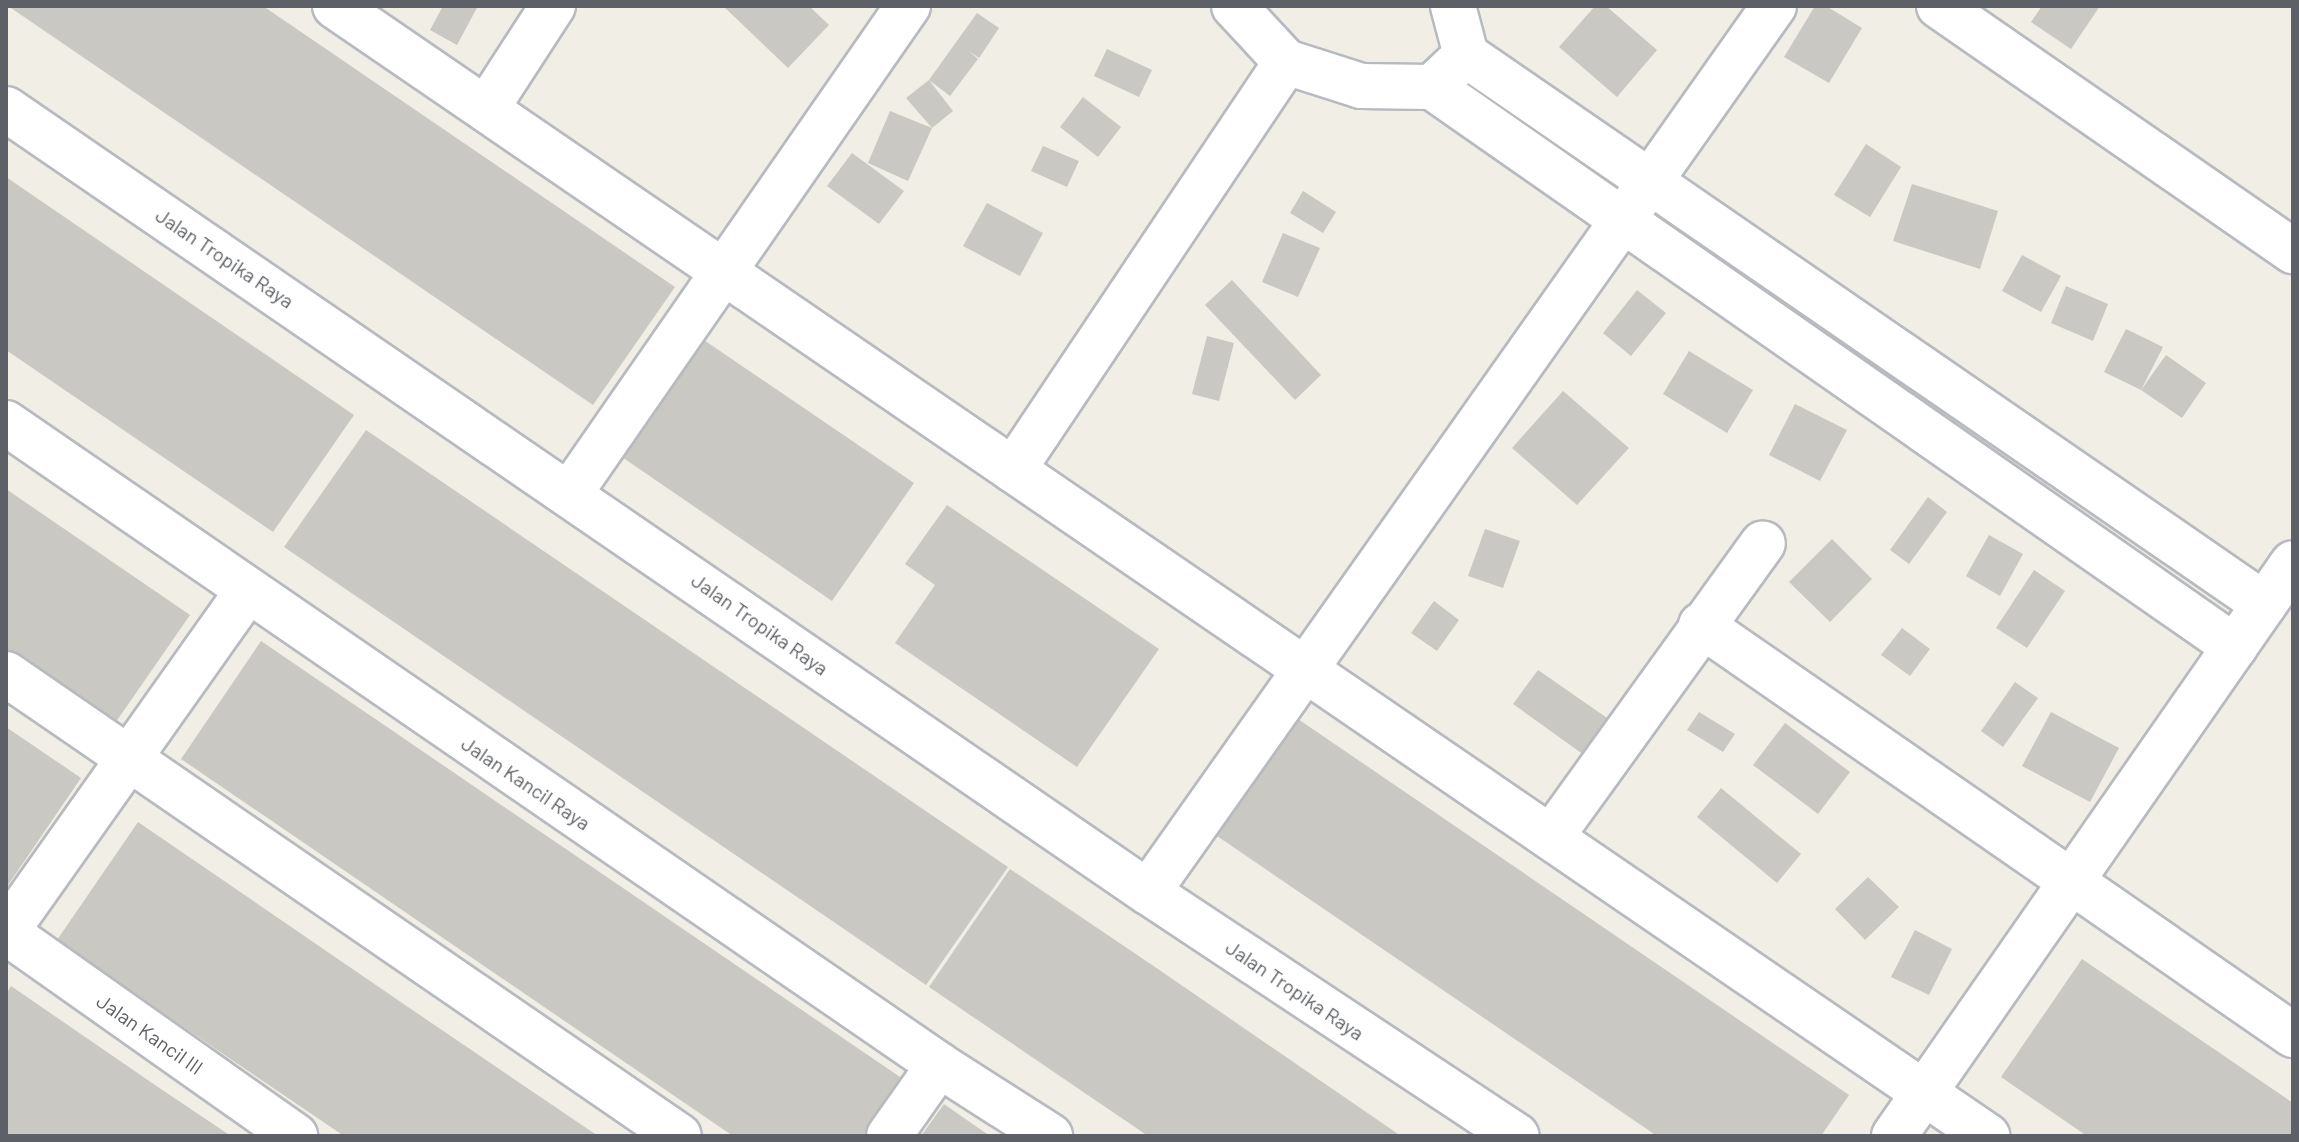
<!DOCTYPE html>
<html>
<head>
<meta charset="utf-8">
<style>
	body { margin:0 }
	#map { position:relative; width:2299px; height:1142px; overflow:hidden; background:#f0eee5; font-family:Barlow,sans-serif }
	div>[style] { position:absolute }
	.building>* { inset:0; background:#cac8c2 }
	.roads { filter:drop-shadow(2px 0 #b7babf) drop-shadow(-2px 0 #b7babf) drop-shadow(0 2px #b7babf) drop-shadow(0 -2px #b7babf) }
	.minor>* { height:44px; margin:-22px; padding:0 22px; transform-origin:22px; border-radius:22px; background:#fff }
	span { translate:-50% -50%; white-space:nowrap; text-align:center; line-height:1.15; -webkit-text-stroke:7px #fff; paint-order:stroke }
	.street-label { font-size:20px; color:#5d6066 }
	.frame { position:absolute; inset:0; border:8px solid #5d6066; pointer-events:none }
</style>
</head>
<body>
<div id="map">
	<div class="building">
		<div style="clip-path:polygon(8px 6px,263px 6px,675px 287px,593px 405px)"></div>
		<div style="clip-path:polygon(443px 6px,478px 6px,457px 45px,430px 30px)"></div>
		<div style="clip-path:polygon(723px 6px,809px 6px,829px 25px,788px 68px)"></div>
		<div style="clip-path:polygon(1595px 6px,1606px 6px,1657px 50px,1617px 97px,1559px 47px)"></div>
		<div style="clip-path:polygon(1815px 6px,1826px 6px,1862px 28px,1829px 83px,1784px 57px)"></div>
		<div style="clip-path:polygon(2042px 6px,2100px 6px,2071px 49px,2031px 22px)"></div>
		<div style="clip-path:polygon(977px 13px,999px 28px,979px 58px,969px 51px,978px 59px,950px 96px,929px 80px)"></div>
		<div style="clip-path:polygon(1107px 49px,1152px 70px,1139px 97px,1094px 76px)"></div>
		<div style="clip-path:polygon(929px 80px,953px 111px,932px 128px,906px 98px)"></div>
		<div style="clip-path:polygon(1083px 97px,1121px 127px,1098px 157px,1060px 127px)"></div>
		<div style="clip-path:polygon(890px 111px,932px 128px,908px 181px,868px 163px)"></div>
		<div style="clip-path:polygon(1866px 144px,1901px 167px,1870px 217px,1834px 195px)"></div>
		<div style="clip-path:polygon(1043px 146px,1079px 161px,1067px 187px,1031px 171px)"></div>
		<div style="clip-path:polygon(852px 153px,904px 191px,879px 224px,827px 186px)"></div>
		<div style="clip-path:polygon(6px 177px,354px 415px,273px 532px,6px 350px)"></div>
		<div style="clip-path:polygon(1912px 184px,1998px 211px,1980px 269px,1893px 241px)"></div>
		<div style="clip-path:polygon(1303px 191px,1336px 212px,1323px 233px,1290px 213px)"></div>
		<div style="clip-path:polygon(987px 203px,1043px 233px,1020px 276px,963px 246px)"></div>
		<div style="clip-path:polygon(1283px 233px,1320px 248px,1298px 297px,1262px 282px)"></div>
		<div style="clip-path:polygon(2022px 255px,2061px 276px,2041px 312px,2002px 291px)"></div>
		<div style="clip-path:polygon(1232px 280px,1321px 375px,1295px 400px,1205px 305px)"></div>
		<div style="clip-path:polygon(2066px 286px,2108px 304px,2093px 341px,2051px 323px)"></div>
		<div style="clip-path:polygon(1637px 290px,1666px 313px,1631px 356px,1603px 333px)"></div>
		<div style="clip-path:polygon(2126px 329px,2163px 347px,2141px 390px,2104px 372px)"></div>
		<div style="clip-path:polygon(1207px 336px,1234px 343px,1219px 401px,1192px 394px)"></div>
		<div style="clip-path:polygon(701px 338px,914px 483px,832px 601px,619px 455px)"></div>
		<div style="clip-path:polygon(1689px 351px,1753px 390px,1727px 433px,1663px 394px)"></div>
		<div style="clip-path:polygon(2166px 355px,2206px 383px,2182px 418px,2141px 390px)"></div>
		<div style="clip-path:polygon(1563px 391px,1629px 448px,1577px 505px,1512px 448px)"></div>
		<div style="clip-path:polygon(1795px 404px,1847px 430px,1820px 481px,1769px 455px)"></div>
		<div style="clip-path:polygon(366px 430px,1008px 867px,926px 985px,284px 547px)"></div>
		<div style="clip-path:polygon(6px 489px,190px 615px,109px 732px,6px 662px)"></div>
		<div style="clip-path:polygon(1928px 497px,1947px 512px,1909px 564px,1890px 550px)"></div>
		<div style="clip-path:polygon(947px 505px,1159px 649px,1077px 767px,895px 643px,935px 585px,905px 564px)"></div>
		<div style="clip-path:polygon(1485px 529px,1520px 541px,1503px 588px,1468px 576px)"></div>
		<div style="clip-path:polygon(1989px 535px,2023px 554px,2000px 596px,1966px 576px)"></div>
		<div style="clip-path:polygon(1832px 539px,1872px 579px,1830px 622px,1789px 582px)"></div>
		<div style="clip-path:polygon(2034px 570px,2065px 591px,2027px 648px,1996px 628px)"></div>
		<div style="clip-path:polygon(1434px 601px,1459px 620px,1437px 651px,1411px 633px)"></div>
		<div style="clip-path:polygon(1902px 628px,1930px 649px,1910px 676px,1881px 655px)"></div>
		<div style="clip-path:polygon(261px 641px,903px 1079px,864px 1136px,733px 1136px,181px 759px)"></div>
		<div style="clip-path:polygon(1538px 670px,1610px 720px,1584px 755px,1513px 704px)"></div>
		<div style="clip-path:polygon(2015px 682px,2038px 698px,2003px 747px,1981px 731px)"></div>
		<div style="clip-path:polygon(1699px 712px,1735px 734px,1723px 752px,1687px 730px)"></div>
		<div style="clip-path:polygon(2051px 712px,2119px 748px,2090px 802px,2022px 766px)"></div>
		<div style="clip-path:polygon(1298px 719px,1849px 1095px,1821px 1136px,1657px 1136px,1217px 836px)"></div>
		<div style="clip-path:polygon(1785px 723px,1850px 772px,1818px 814px,1753px 765px)"></div>
		<div style="clip-path:polygon(6px 727px,81px 778px,6px 888px)"></div>
		<div style="clip-path:polygon(1721px 788px,1801px 854px,1777px 883px,1697px 817px)"></div>
		<div style="clip-path:polygon(138px 822px,408px 1007px,598px 1136px,344px 1136px,229px 1058px,57px 940px)"></div>
		<div style="clip-path:polygon(1010px 869px,1155px 967px,1401px 1136px,1148px 1136px,929px 987px)"></div>
		<div style="clip-path:polygon(1868px 877px,1899px 907px,1865px 940px,1835px 909px)"></div>
		<div style="clip-path:polygon(1915px 930px,1952px 949px,1929px 995px,1891px 977px)"></div>
		<div style="clip-path:polygon(2082px 959px,2293px 1103px,2293px 1136px,2087px 1136px,2001px 1077px)"></div>
		<div style="clip-path:polygon(11px 986px,155px 1085px,231px 1136px,6px 1136px,6px 994px)"></div>
		<div style="clip-path:polygon(944px 1104px,974px 1125px,990px 1136px,921px 1136px)"></div>
	</div>
	<div class="roads">
		<div class="minor">
			<div style="left:335px;top:6px;width:2002px;rotate:34.37deg"></div>
			<div style="left:1234px;top:6px;width:76px;rotate:47.1deg"></div>
			<div style="left:1286px;top:62px;width:79px;rotate:17.7deg"></div>
			<div style="left:1361px;top:86px;width:71px;rotate:0.8deg"></div>
			<div style="left:1432px;top:87px;width:47px;rotate:-43.3deg"></div>
			<div style="left:1466px;top:55px;width:51px;rotate:-104.9deg"></div>
			<div style="left:1939px;top:6px;width:431px;rotate:34.7deg"></div>
			<div style="left:1466px;top:55px;width:969px;rotate:34.53deg"></div>
			<div style="left:1432px;top:87px;width:979px;rotate:34.89deg"></div>
			<div style="left:6px;top:109px;width:1385px;rotate:34.44deg"></div>
			<div style="left:1148px;top:892px;width:442px;rotate:33.5deg"></div>
			<div style="left:486px;top:109px;width:123px;rotate:-57deg"></div>
			<div style="left:6px;top:423px;width:1133px;rotate:34.53deg"></div>
			<div style="left:939px;top:1065px;width:132px;rotate:32.6deg"></div>
			<div style="left:1013px;top:470px;width:491px;rotate:-56.2deg"></div>
			<div style="left:570px;top:493px;width:593px;rotate:-55.24deg"></div>
			<div style="left:1701px;top:625px;width:720px;rotate:34.71deg"></div>
			<div style="left:6px;top:674px;width:816px;rotate:34.47deg"></div>
			<div style="left:1551px;top:837px;width:362px;rotate:-54.2deg"></div>
			<div style="left:1148px;top:892px;width:1085px;rotate:-54.76deg"></div>
			<div style="left:6px;top:932px;width:417px;rotate:-54.7deg"></div>
			<div style="left:6px;top:932px;width:354px;rotate:35.2deg"></div>
			<div style="left:889px;top:1136px;width:87px;rotate:-54.8deg"></div>
			<div style="left:1894px;top:1136px;width:698px;rotate:-55.15deg"></div>
		</div>
	</div>
	<div class="street-label">
		<span style="left:225px;top:258px;rotate:34deg">Jalan Tropika Raya</span>
		<span style="left:760px;top:624px;rotate:35deg">Jalan Tropika Raya</span>
		<span style="left:526px;top:783px;rotate:34deg">Jalan Kancil Raya</span>
		<span style="left:1295px;top:990px;rotate:34deg">Jalan Tropika Raya</span>
		<span style="left:150px;top:1034px;rotate:35deg">Jalan Kancil III</span>
	</div>
	<div class="frame"></div>
</div>
</body>
</html>
